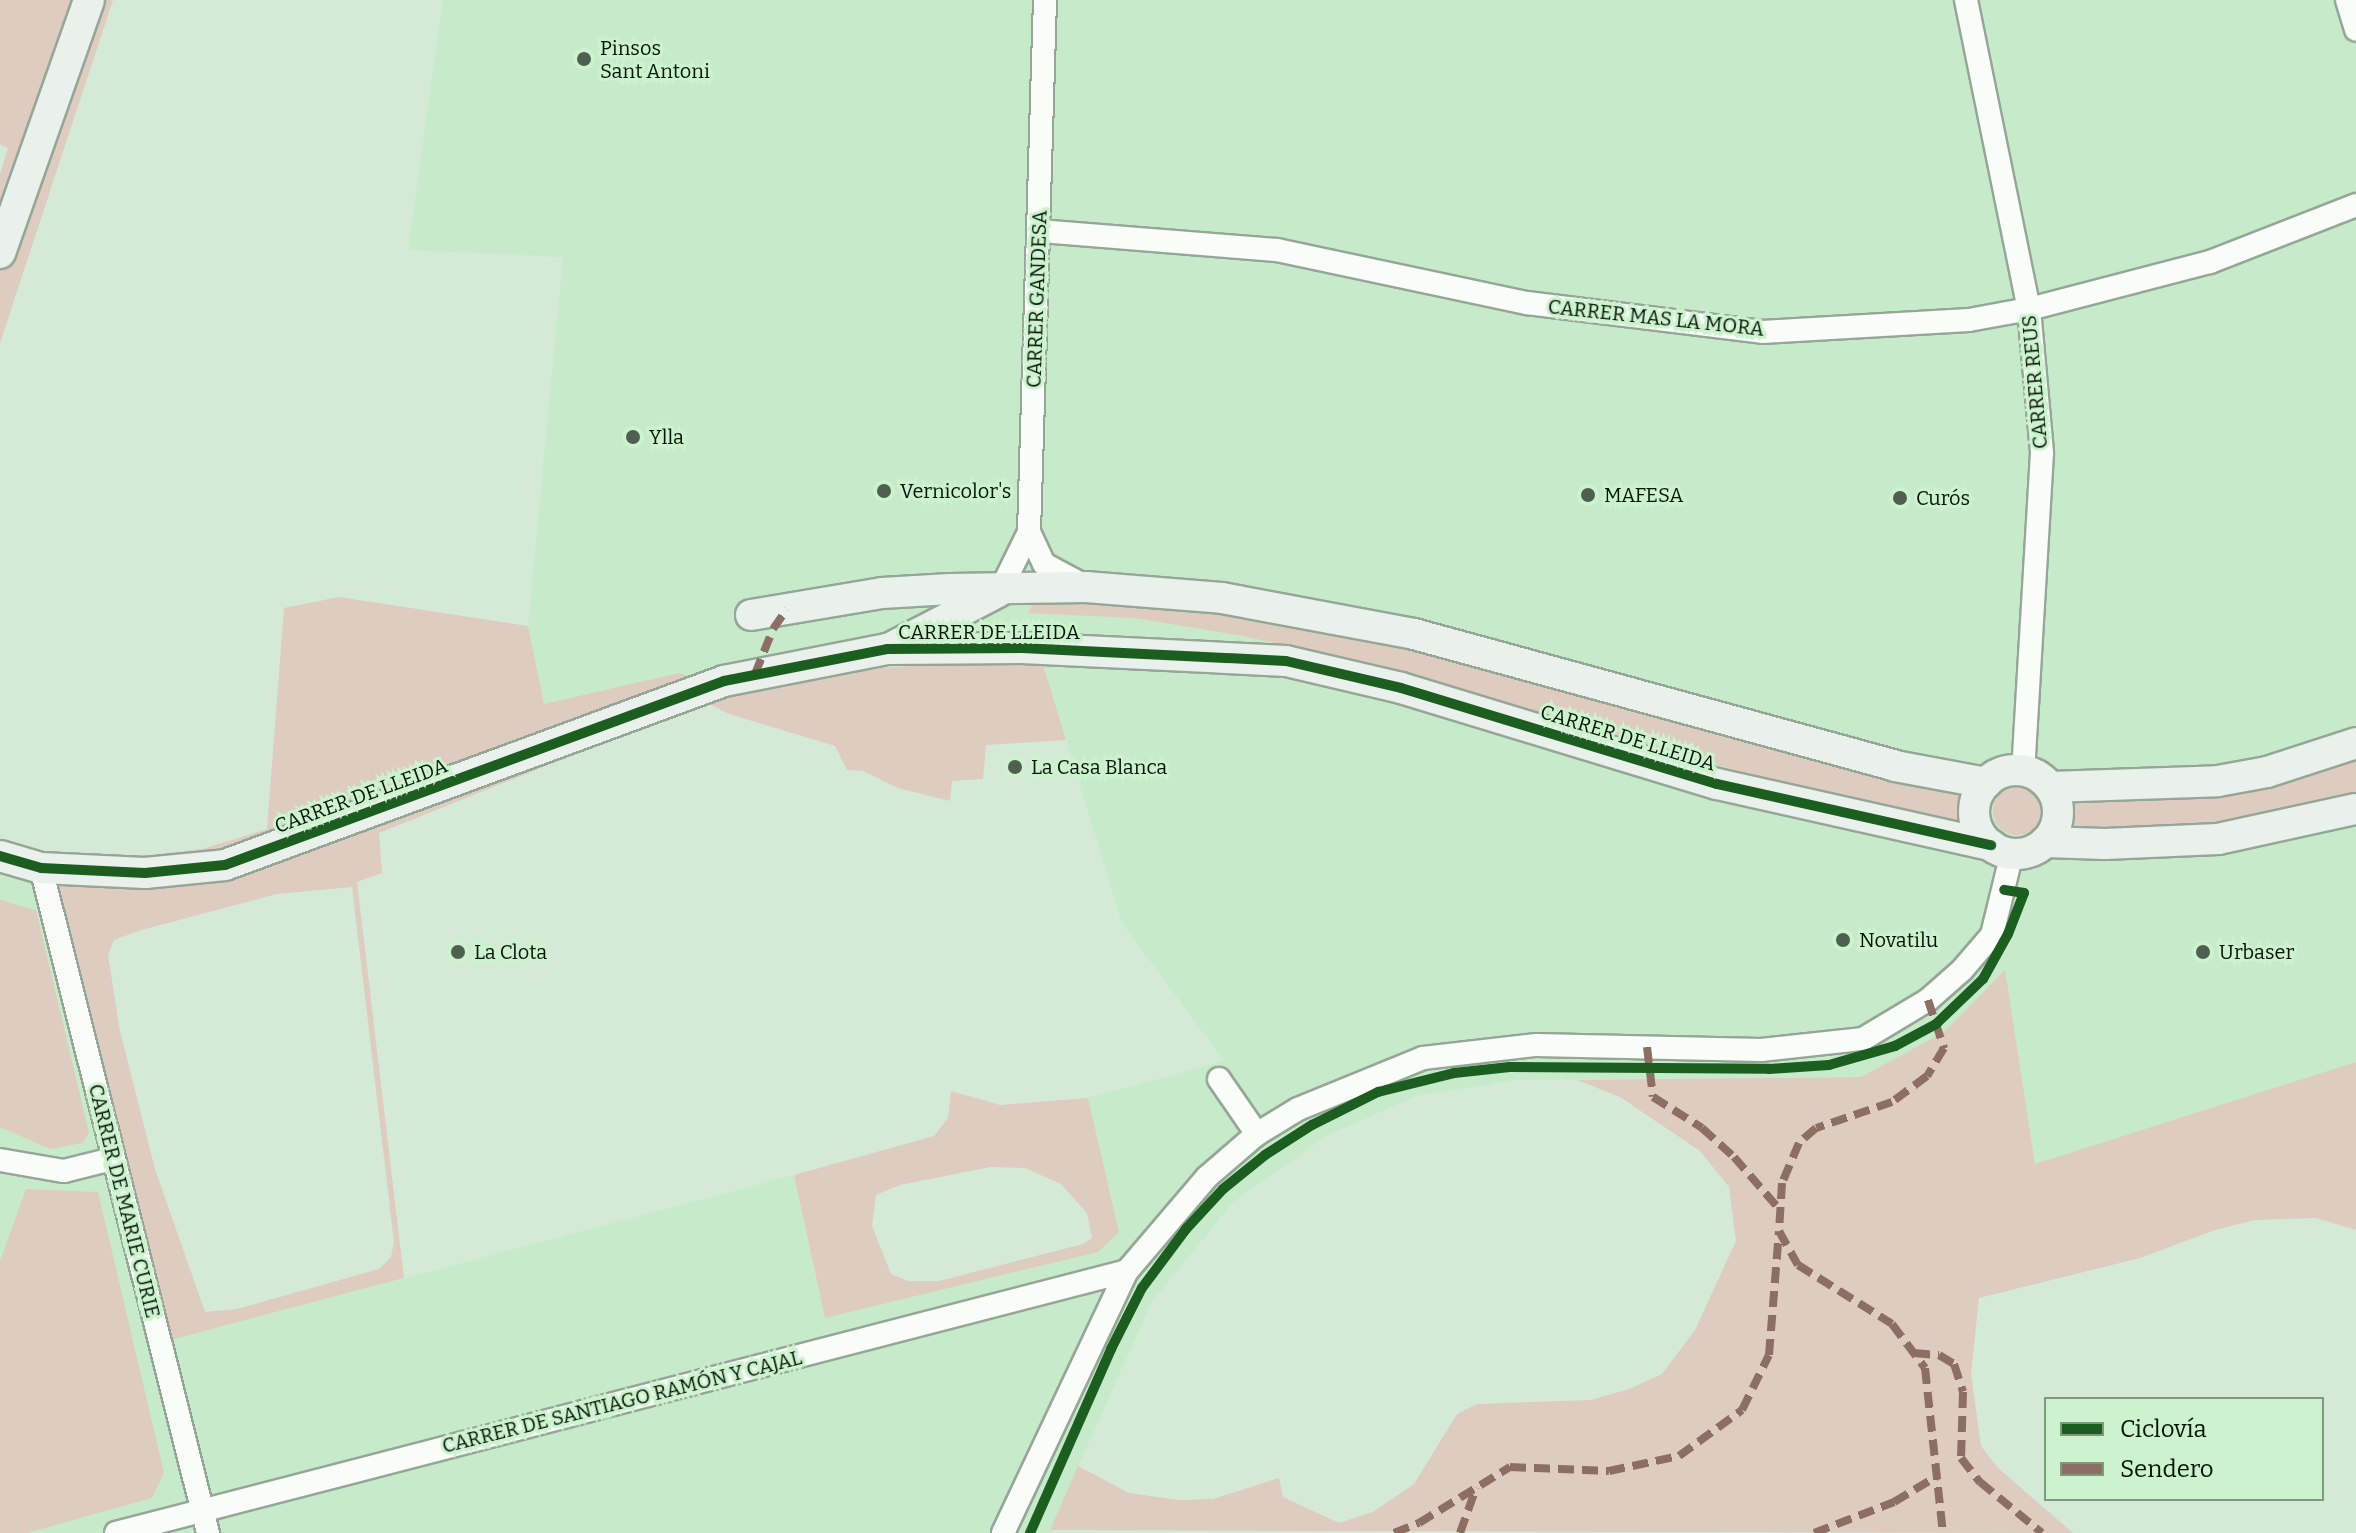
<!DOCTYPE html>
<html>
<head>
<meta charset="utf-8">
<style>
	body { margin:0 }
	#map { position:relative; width:2356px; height:1533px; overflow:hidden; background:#d4ead6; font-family:Bitter,serif }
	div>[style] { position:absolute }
	.built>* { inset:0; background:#c7eaca }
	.green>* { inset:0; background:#ddccbf }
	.round { border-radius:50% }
	.roads { filter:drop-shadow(2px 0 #95a697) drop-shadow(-2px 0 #95a697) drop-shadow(0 2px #95a697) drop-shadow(0 -2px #95a697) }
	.street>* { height:22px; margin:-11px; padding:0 11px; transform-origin:11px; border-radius:11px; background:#f9fcf9 }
	.secondary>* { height:30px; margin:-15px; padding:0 15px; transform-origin:15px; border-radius:15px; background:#eaf0eb }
	.secondary>.ring { margin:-15px; padding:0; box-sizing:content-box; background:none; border:30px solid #eaf0eb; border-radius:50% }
	.quiet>* { height:8px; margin-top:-4px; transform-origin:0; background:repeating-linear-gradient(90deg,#8d6e63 0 16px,transparent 0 24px) }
	.cycleway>* { height:10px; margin:-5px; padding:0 5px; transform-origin:5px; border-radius:5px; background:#1b5e20 }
	.dots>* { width:22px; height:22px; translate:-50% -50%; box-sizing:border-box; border:4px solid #ccf2ce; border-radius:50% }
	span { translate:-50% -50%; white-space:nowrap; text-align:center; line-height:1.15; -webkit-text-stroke:6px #ccf2ce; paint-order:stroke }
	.poi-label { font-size:20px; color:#071408 }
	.left { translate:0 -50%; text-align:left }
	.street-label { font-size:20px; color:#071408 }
	.legend { position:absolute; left:2044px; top:1397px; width:280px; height:104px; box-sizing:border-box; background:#ccf2ce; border:2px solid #7d997f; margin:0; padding:10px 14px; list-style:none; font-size:24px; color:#071408 }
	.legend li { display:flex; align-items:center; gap:16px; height:40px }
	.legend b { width:40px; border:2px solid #7d997f }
</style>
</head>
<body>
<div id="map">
	<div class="built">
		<div style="clip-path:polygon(443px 0,2356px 0,2356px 1062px,2035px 1165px,2004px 971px,1944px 1032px,1861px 1077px,1518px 1080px,1419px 1095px,1328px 1135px,1232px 1203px,1151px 1303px,1050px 1530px,1053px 1533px,0 1533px,0 838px,47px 854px,167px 1341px,794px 1175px,825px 1318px,1098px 1252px,1119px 1232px,1088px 1098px,1224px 1061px,1122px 923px,1041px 658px,880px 668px,737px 691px,679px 673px,544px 705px,528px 626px,563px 257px,408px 250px)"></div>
	</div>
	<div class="green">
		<div style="clip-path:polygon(0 0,113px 0,0 343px,0 174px,8px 148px,0 144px)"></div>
		<div style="clip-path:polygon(evenodd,339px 597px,528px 626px,544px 704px,679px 673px,737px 691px,880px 668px,1041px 658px,1066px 740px,986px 745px,983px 779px,952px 781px,950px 801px,898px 788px,863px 771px,847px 770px,835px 746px,729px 714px,705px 702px,379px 833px,382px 873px,357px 882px,404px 1278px,167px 1341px,47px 854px,100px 861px,202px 849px,267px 829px,284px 608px,339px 597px,352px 887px,394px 1242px,391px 1257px,379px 1269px,237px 1309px,205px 1312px,155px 1169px,120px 1031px,108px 955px,114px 940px,138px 931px,277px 894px,352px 887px)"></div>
		<div style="clip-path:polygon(1036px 597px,1102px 597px,1351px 629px,1966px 788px,1961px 816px,1965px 826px,1759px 777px,1378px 666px,1243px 636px,1134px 618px,1028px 613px)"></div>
		<div style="clip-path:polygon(2356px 757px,2356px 794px,2269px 817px,2134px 833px,2069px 831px,2073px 799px,2155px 801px,2226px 792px)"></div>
		<div class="round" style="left:1993px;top:787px;width:48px;height:48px"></div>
		<div style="clip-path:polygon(0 900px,36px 910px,89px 1133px,83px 1143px,50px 1149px,0 1127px)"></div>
		<div style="clip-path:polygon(2005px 970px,2035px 1164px,2356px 1062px,2356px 1230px,2316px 1218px,2254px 1220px,2215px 1230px,2140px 1258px,1979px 1298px,1971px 1374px,1981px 1446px,1997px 1467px,2073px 1533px,1050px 1530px,1078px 1466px,1129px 1493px,1179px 1500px,1213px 1499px,1279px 1478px,1283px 1497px,1339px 1523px,1373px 1512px,1414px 1484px,1457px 1414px,1477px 1404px,1591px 1400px,1629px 1389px,1662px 1374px,1695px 1330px,1736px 1241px,1729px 1187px,1700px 1151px,1620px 1097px,1577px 1080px,1861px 1077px,1944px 1032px)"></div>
		<div style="clip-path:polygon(evenodd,951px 1091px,1000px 1105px,1088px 1098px,1119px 1232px,1098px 1252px,825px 1318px,794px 1175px,934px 1136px,948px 1118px,951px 1091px,990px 1167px,1025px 1168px,1061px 1184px,1087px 1213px,1092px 1238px,1083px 1244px,939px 1281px,908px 1281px,891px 1274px,872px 1226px,876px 1195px,900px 1185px,990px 1167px)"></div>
		<div style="clip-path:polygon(26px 1189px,98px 1192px,164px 1473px,152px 1498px,27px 1533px,0 1533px,0 1261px)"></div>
	</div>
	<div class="roads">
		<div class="street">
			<div style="left:1966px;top:0;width:315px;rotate:78.5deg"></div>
			<div style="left:2029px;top:309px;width:145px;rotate:84.8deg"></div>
			<div style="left:2042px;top:453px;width:318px;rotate:93.4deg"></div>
			<div style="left:2347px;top:0;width:31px;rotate:73deg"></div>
			<div style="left:1040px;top:231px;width:238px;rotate:4.6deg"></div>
			<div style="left:1277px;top:250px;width:256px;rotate:12deg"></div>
			<div style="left:1527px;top:303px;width:237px;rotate:7deg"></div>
			<div style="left:1762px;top:332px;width:207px;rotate:-3.3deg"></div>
			<div style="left:1969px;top:320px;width:61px;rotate:-10.4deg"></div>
			<div style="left:2029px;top:309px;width:187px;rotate:-14.6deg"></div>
			<div style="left:2210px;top:262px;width:157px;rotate:-21.3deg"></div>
			<div style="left:1029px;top:532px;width:35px;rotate:65deg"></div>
			<div style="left:1044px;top:564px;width:47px;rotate:28.2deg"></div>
			<div style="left:1000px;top:591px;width:66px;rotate:-63.8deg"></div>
			<div style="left:1029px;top:532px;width:532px;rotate:-88.28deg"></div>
			<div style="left:41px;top:868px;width:686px;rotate:75.9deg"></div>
			<div style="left:1219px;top:1079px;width:67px;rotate:55.4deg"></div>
			<div style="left:0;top:1160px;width:65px;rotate:9.8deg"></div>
			<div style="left:64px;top:1171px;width:49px;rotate:-14deg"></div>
			<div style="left:116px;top:1533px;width:1044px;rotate:-14.53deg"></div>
			<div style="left:1003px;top:1533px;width:290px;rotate:-64.7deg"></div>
			<div style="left:1127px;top:1271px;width:123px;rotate:-49.6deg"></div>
			<div style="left:1207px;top:1177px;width:66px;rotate:-40.7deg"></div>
			<div style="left:1257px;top:1134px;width:48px;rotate:-31.4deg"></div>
			<div style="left:1298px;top:1109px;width:135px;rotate:-22.2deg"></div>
			<div style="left:1423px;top:1058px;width:114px;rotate:-6.6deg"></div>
			<div style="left:1536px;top:1045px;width:225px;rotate:1.3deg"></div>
			<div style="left:1761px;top:1050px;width:103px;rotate:-6.2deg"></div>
			<div style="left:1863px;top:1039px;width:76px;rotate:-31deg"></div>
			<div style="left:1928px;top:1000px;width:45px;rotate:-41.4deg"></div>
			<div style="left:1962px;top:970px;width:46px;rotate:-49.4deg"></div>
			<div style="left:1992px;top:935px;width:84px;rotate:-76.3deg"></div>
		</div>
		<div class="secondary">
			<div style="left:0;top:253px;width:268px;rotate:-70.6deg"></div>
			<div style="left:751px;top:615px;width:133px;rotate:-9.5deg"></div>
			<div style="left:882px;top:593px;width:68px;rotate:-3.4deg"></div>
			<div style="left:950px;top:589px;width:136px;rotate:-0.8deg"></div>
			<div style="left:1086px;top:587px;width:136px;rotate:4.6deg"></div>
			<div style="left:1222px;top:598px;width:195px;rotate:10.6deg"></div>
			<div style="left:1414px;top:634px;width:499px;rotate:15.3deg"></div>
			<div style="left:1895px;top:766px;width:93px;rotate:10.6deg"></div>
			<div style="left:892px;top:647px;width:119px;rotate:-27.4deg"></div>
			<div class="ring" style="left:1974px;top:770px;width:54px;height:54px"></div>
			<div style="left:2050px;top:787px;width:168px;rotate:-2deg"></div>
			<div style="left:2218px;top:781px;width:50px;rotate:-10.4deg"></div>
			<div style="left:2267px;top:772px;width:94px;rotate:-18deg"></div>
			<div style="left:2045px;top:842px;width:60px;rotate:1.9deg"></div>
			<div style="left:2105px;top:844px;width:113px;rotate:-2.5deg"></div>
			<div style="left:2218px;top:839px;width:141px;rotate:-12.3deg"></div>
			<div style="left:0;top:856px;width:43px;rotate:16.3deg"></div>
			<div style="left:41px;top:868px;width:104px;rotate:2.8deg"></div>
			<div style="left:145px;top:873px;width:80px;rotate:-5.7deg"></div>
			<div style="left:225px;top:865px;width:532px;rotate:-20.24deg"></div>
			<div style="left:724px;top:681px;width:166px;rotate:-11.1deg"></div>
			<div style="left:887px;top:649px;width:135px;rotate:-0.4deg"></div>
			<div style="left:1022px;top:648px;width:264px;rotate:2.8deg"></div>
			<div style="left:1286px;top:661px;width:118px;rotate:13.2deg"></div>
			<div style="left:1401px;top:688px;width:330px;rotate:16.9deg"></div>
			<div style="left:1717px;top:784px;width:281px;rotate:12.6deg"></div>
		</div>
	</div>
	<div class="quiet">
		<div style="left:755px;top:674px;width:48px;rotate:-68.2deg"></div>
		<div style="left:773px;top:629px;width:24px;rotate:-55deg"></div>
		<div style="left:1928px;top:1000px;width:51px;rotate:71.6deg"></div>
		<div style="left:1944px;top:1048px;width:33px;rotate:121deg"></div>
		<div style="left:1927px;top:1076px;width:44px;rotate:143.4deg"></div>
		<div style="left:1892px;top:1102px;width:80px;rotate:161.1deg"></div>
		<div style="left:1816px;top:1128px;width:23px;rotate:139deg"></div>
		<div style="left:1799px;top:1143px;width:43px;rotate:113deg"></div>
		<div style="left:1782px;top:1183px;width:48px;rotate:93.6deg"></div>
		<div style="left:1779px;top:1231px;width:39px;rotate:61deg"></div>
		<div style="left:1798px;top:1265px;width:111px;rotate:32.1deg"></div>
		<div style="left:1892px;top:1324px;width:55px;rotate:53.1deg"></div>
		<div style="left:1925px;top:1368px;width:166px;rotate:83.8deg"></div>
		<div style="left:1647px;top:1047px;width:50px;rotate:83.2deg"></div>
		<div style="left:1653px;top:1097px;width:58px;rotate:32.3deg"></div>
		<div style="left:1702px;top:1128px;width:43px;rotate:42.2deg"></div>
		<div style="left:1734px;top:1157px;width:70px;rotate:49deg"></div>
		<div style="left:1914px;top:1353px;width:25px;rotate:5deg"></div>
		<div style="left:1939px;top:1355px;width:17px;rotate:31deg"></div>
		<div style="left:1954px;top:1364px;width:29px;rotate:72deg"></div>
		<div style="left:1963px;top:1392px;width:66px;rotate:91.7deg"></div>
		<div style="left:1961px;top:1458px;width:31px;rotate:52deg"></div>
		<div style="left:1980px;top:1482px;width:80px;rotate:39.4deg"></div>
		<div style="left:1394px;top:1533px;width:27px;rotate:-22deg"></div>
		<div style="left:1419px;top:1523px;width:107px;rotate:-31.6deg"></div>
		<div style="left:1510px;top:1467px;width:99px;rotate:2.3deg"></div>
		<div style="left:1609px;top:1471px;width:72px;rotate:-12.1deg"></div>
		<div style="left:1679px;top:1456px;width:78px;rotate:-36.1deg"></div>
		<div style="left:1742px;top:1410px;width:61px;rotate:-63.9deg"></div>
		<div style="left:1769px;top:1355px;width:124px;rotate:-85.4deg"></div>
		<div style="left:1460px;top:1533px;width:48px;rotate:-70.4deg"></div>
		<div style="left:1814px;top:1533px;width:86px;rotate:-21.2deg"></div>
		<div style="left:1894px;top:1502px;width:52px;rotate:-31deg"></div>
	</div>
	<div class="cycleway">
		<div style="left:0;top:856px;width:43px;rotate:16.3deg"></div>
		<div style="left:41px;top:868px;width:104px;rotate:2.8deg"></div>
		<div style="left:145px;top:873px;width:80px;rotate:-5.7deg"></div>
		<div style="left:225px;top:865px;width:532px;rotate:-20.24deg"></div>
		<div style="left:724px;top:681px;width:166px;rotate:-11.1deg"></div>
		<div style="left:887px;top:649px;width:135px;rotate:-0.4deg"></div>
		<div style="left:1022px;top:648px;width:264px;rotate:2.8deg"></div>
		<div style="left:1286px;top:661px;width:118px;rotate:13.2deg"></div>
		<div style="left:1401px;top:688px;width:330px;rotate:16.9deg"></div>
		<div style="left:1717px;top:784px;width:281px;rotate:12.6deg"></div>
		<div style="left:1030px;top:1533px;width:201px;rotate:-66.2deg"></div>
		<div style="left:1111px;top:1349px;width:68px;rotate:-63.1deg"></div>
		<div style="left:1142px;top:1288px;width:74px;rotate:-53.3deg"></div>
		<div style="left:1186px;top:1229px;width:54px;rotate:-47.2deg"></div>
		<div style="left:1223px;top:1189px;width:54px;rotate:-39deg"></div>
		<div style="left:1265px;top:1155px;width:56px;rotate:-32.6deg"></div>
		<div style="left:1312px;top:1125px;width:74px;rotate:-26.6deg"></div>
		<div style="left:1378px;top:1092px;width:78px;rotate:-14deg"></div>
		<div style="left:1454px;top:1073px;width:56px;rotate:-6.1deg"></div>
		<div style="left:1510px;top:1067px;width:259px;rotate:0.4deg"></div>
		<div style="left:1769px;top:1069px;width:60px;rotate:-3.8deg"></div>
		<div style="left:1829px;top:1065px;width:69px;rotate:-16.1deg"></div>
		<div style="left:1895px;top:1046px;width:47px;rotate:-28.2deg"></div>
		<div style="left:1936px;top:1024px;width:65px;rotate:-43.8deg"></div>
		<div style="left:1983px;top:979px;width:51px;rotate:-60.9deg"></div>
		<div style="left:2008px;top:934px;width:44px;rotate:-68.7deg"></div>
		<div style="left:2024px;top:893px;width:20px;rotate:-171deg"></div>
	</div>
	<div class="dots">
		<div style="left:584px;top:59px;background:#4f5f50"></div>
		<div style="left:633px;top:437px;background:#4f5f50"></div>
		<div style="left:884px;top:491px;background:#4f5f50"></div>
		<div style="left:1588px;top:495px;background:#4f5f50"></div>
		<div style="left:1900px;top:498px;background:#4f5f50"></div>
		<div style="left:1015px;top:767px;background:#4f5f50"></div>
		<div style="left:1843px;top:940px;background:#4f5f50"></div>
		<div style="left:458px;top:952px;background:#4f5f50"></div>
		<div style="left:2203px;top:952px;background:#4f5f50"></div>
	</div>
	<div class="poi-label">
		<span class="left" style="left:600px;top:60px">Pinsos<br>Sant Antoni</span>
		<span class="left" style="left:649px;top:437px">Ylla</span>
		<span class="left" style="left:900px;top:491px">Vernicolor's</span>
		<span class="left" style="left:1604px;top:495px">MAFESA</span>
		<span class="left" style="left:1916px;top:498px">Curós</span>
		<span class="left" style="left:1031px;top:767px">La Casa Blanca</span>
		<span class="left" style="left:1859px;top:940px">Novatilu</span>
		<span class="left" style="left:474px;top:952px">La Clota</span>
		<span class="left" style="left:2219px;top:952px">Urbaser</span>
	</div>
	<div class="street-label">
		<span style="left:1037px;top:299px;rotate:-88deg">CARRER GANDESA</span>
		<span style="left:1656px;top:318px;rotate:6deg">CARRER MAS LA MORA</span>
		<span style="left:2035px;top:382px;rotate:-95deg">CARRER REUS</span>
		<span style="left:989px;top:632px">CARRER DE LLEIDA</span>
		<span style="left:1628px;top:738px;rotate:17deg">CARRER DE LLEIDA</span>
		<span style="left:361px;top:796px;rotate:-20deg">CARRER DE LLEIDA</span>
		<span style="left:124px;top:1201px;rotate:76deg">CARRER DE MARIE CURIE</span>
		<span style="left:622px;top:1402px;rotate:-14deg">CARRER DE SANTIAGO RAMÓN Y CAJAL</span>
	</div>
	<ul class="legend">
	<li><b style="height:10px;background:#1b5e20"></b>Ciclovía</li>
	<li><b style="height:10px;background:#8d6e63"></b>Sendero</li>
	</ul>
</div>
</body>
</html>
